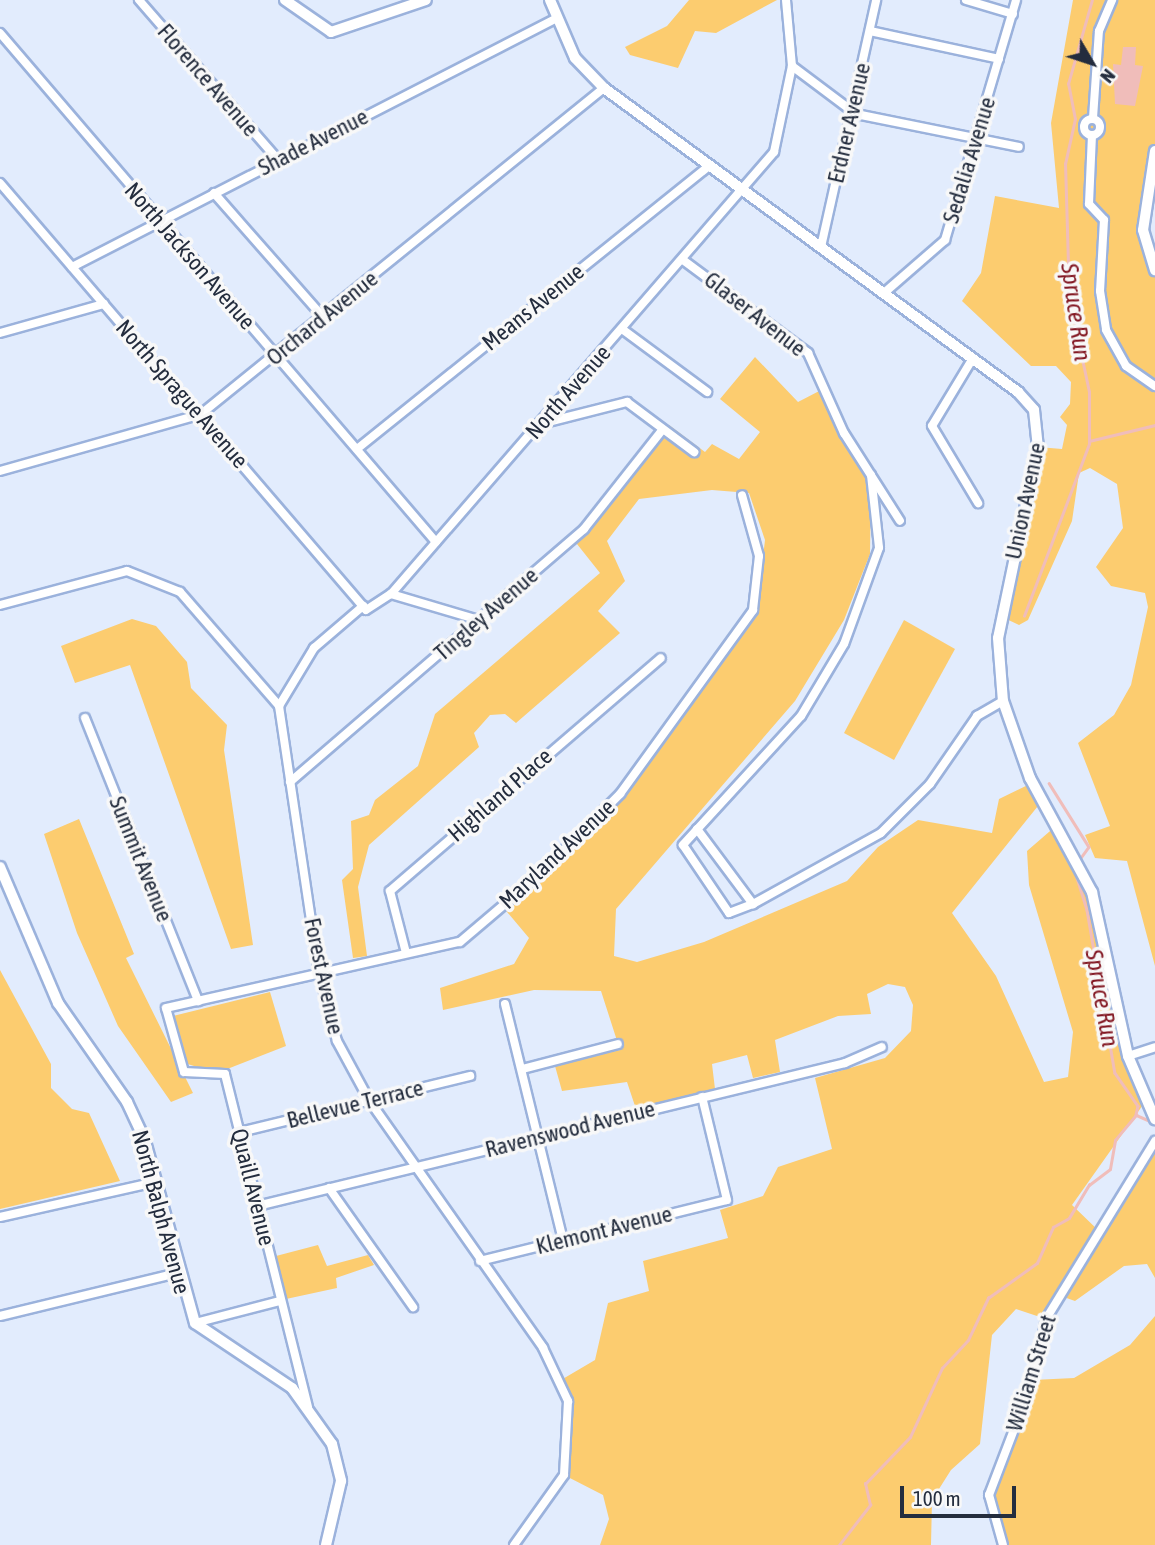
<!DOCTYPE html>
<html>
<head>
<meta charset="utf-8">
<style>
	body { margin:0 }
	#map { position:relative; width:1155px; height:1545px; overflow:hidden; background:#e2ecfd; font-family:"Asap Condensed",sans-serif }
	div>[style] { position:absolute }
	.green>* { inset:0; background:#fccc6f }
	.water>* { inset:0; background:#f0bdba }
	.stream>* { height:2.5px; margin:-1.25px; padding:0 1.25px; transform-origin:1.25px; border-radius:1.25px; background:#f0bdba }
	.roads { filter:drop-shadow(2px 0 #9bb2dc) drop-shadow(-2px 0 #9bb2dc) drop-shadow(0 2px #9bb2dc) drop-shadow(0 -2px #9bb2dc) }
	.minor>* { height:8px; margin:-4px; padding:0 4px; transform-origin:4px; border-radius:4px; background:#fff }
	.minor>.ring { margin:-4px; padding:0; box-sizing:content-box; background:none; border:8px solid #fff; border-radius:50% }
	.tertiary>* { height:10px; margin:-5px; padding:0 5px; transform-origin:5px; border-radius:5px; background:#fff }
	span { translate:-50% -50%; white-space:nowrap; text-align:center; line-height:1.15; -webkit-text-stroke:7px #f8f8f8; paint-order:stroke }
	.street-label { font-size:23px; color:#242d3e }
	.water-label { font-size:24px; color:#821621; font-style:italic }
	.north { position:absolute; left:1057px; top:28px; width:70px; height:70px; -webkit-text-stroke:5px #f8f8f8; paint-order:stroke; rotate:129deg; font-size:19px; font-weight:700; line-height:28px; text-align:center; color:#242d3e }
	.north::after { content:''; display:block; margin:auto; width:24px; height:32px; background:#242d3e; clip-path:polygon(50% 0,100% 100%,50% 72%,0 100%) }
	.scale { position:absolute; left:900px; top:1486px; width:116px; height:32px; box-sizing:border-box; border:4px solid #242d3e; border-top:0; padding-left:9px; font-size:21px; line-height:24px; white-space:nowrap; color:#242d3e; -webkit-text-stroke:5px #f8f8f8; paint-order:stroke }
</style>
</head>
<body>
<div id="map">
	<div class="green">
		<div style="clip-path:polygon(689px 0,777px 0,716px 33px,695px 31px,678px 68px,630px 55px,625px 47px,667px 26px)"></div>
		<div style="clip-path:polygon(1073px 0,1155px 0,1155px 151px,1143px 218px,1155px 270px,1155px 966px,1127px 861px,1095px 858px,1085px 835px,1110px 826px,1078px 743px,1114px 715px,1131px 685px,1148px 607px,1145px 593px,1111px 586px,1096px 567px,1123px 528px,1117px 484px,1090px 468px,1079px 473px,1072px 521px,1028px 620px,1019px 625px,1000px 616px,1038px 447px,1062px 449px,1067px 425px,1060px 417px,1070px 404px,1071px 382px,1056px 366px,1031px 366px,962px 301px,981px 273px,995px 196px,1059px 208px,1051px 123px)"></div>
		<div style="clip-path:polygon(755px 357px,798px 402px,825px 388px,871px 475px,870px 554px,844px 620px,795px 701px,616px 909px,614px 956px,637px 962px,704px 942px,847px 881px,878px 847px,918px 820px,992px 833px,999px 799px,1032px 783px,1042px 801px,952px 913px,996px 976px,1044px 1082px,1068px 1077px,1073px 1032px,1029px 885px,1027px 851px,1057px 825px,1078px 861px,1145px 1102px,1072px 1205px,1100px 1232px,1155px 1141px,1155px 1278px,1147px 1264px,1124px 1266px,1075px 1301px,1058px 1295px,1046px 1319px,1016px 1309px,992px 1335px,980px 1444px,951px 1470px,932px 1500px,931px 1545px,600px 1545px,609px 1519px,603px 1495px,564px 1475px,571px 1415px,561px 1380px,595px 1360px,608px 1303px,649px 1291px,643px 1261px,728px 1238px,720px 1210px,763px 1196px,778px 1167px,832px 1149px,815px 1078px,885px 1058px,911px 1031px,913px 1005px,905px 987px,888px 984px,867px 994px,871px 1014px,838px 1016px,775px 1040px,780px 1072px,753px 1078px,747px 1055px,712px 1064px,715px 1089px,636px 1109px,627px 1082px,562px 1091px,555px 1066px,620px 1050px,601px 991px,534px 990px,443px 1010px,440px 988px,514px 964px,529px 938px,502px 906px,620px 794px,757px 608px,765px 540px,749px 493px,712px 490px,639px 499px,607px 541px,625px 581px,598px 611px,620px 633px,516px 723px,505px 714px,490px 715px,474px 733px,479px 747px,369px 845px,358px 887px,367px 956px,353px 958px,342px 880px,353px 869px,351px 821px,369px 815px,375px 800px,418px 766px,435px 714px,600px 573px,573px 539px,663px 429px,669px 425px,705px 452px,712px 444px,739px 459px,760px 432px,720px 399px)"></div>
		<div style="clip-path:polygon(132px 619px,156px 626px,187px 662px,191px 688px,227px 725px,224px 750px,253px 945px,231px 949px,130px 665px,75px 683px,61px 646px)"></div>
		<div style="clip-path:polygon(904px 620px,955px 649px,894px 760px,844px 733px)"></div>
		<div style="clip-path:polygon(79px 819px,134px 954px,126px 958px,193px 1093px,171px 1102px,118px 1026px,77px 933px,44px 834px)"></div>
		<div style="clip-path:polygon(0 970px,51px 1064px,51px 1088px,72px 1109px,89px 1113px,120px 1181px,0 1209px)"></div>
		<div style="clip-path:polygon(270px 992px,286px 1046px,217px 1073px,181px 1062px,173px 1016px)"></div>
		<div style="clip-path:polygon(318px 1245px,327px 1266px,368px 1255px,374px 1265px,336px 1278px,337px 1288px,286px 1299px,276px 1256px)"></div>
		<div style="clip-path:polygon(1155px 1316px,1155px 1545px,1003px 1545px,989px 1495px,1033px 1380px,1074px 1378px,1130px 1345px)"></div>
	</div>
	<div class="water">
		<div style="clip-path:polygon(1123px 47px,1136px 47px,1135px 65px,1143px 66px,1135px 106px,1115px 104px,1113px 64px,1121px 65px)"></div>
	</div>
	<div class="stream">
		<div style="left:1089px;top:441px;width:68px;rotate:-13.6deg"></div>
		<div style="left:1024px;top:616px;width:184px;rotate:-69.3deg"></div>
		<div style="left:1089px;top:444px;width:52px;rotate:-90deg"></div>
		<div style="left:1089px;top:392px;width:96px;rotate:-102deg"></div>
		<div style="left:1069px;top:298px;width:134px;rotate:-91.7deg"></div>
		<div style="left:1065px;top:164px;width:46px;rotate:-77.5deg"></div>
		<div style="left:1075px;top:119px;width:36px;rotate:-101deg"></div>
		<div style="left:1068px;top:84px;width:87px;rotate:-74.1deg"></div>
		<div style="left:1049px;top:783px;width:75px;rotate:58deg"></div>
		<div style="left:1089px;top:847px;width:14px;rotate:126deg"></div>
		<div style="left:1073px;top:865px;width:47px;rotate:72.7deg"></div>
		<div style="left:1087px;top:910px;width:165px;rotate:80.3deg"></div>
		<div style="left:1115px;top:1073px;width:40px;rotate:55.1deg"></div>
		<div style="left:1138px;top:1106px;width:9px;rotate:103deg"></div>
		<div style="left:1136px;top:1115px;width:13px;rotate:23deg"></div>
		<div style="left:839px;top:1545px;width:51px;rotate:-52.2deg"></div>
		<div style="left:870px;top:1505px;width:22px;rotate:-103deg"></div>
		<div style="left:865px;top:1484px;width:65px;rotate:-46.2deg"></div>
		<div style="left:910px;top:1437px;width:76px;rotate:-65.1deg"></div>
		<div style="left:942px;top:1368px;width:38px;rotate:-47deg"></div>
		<div style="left:968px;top:1340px;width:47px;rotate:-64.5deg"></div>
		<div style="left:988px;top:1298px;width:60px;rotate:-35.5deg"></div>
		<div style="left:1037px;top:1263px;width:39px;rotate:-66deg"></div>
		<div style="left:1053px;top:1227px;width:18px;rotate:-29deg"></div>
		<div style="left:1069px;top:1218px;width:39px;rotate:-59deg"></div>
		<div style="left:1089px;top:1185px;width:26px;rotate:-37deg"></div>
		<div style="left:1110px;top:1169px;width:29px;rotate:-80deg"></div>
		<div style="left:1115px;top:1140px;width:33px;rotate:-50deg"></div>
	</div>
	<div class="roads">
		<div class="minor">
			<div style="left:139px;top:0;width:212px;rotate:49deg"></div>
			<div style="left:966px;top:0;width:49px;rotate:16.6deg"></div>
			<div style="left:870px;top:31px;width:132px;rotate:12.2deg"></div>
			<div style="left:0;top:33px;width:670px;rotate:49.42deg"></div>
			<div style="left:792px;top:66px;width:80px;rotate:36.9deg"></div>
			<div style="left:856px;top:114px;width:166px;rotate:11.4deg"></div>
			<div style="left:1093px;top:118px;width:87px;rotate:-86.1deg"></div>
			<div style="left:1099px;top:31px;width:34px;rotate:-67deg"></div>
			<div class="ring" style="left:1084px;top:119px;width:8px;height:8px"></div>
			<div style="left:1092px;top:135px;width:69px;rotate:92.5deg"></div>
			<div style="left:1089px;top:204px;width:22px;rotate:47deg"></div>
			<div style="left:1104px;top:220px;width:71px;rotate:93.2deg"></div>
			<div style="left:1100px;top:291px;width:39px;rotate:81deg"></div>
			<div style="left:1106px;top:330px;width:41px;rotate:60.9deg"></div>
			<div style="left:1126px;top:366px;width:35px;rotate:35deg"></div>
			<div style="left:0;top:183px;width:562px;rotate:49.4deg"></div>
			<div style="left:366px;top:610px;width:30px;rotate:-33deg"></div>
			<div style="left:391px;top:594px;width:92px;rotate:16.5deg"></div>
			<div style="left:214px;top:193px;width:165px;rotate:48.7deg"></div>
			<div style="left:821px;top:247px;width:253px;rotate:-77.4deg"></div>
			<div style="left:683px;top:260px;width:156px;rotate:36.6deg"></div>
			<div style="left:808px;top:353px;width:88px;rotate:65.8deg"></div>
			<div style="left:844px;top:433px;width:104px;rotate:57.5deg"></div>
			<div style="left:72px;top:267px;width:543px;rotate:-27.18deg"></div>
			<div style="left:884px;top:293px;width:81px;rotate:-41deg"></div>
			<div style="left:945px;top:240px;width:250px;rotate:-73.5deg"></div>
			<div style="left:622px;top:329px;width:106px;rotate:36.5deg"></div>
			<div style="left:0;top:333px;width:108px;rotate:-15.6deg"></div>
			<div style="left:973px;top:358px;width:79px;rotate:121.1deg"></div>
			<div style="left:932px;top:426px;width:90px;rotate:59.1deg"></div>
			<div style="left:540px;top:424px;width:90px;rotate:-14.2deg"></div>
			<div style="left:627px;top:402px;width:84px;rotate:36.7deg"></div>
			<div style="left:357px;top:449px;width:453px;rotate:-38.8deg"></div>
			<div style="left:0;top:471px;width:209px;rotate:-15.8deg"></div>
			<div style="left:201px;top:414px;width:518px;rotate:-38.97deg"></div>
			<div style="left:871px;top:475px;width:73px;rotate:83.7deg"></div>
			<div style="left:879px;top:548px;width:102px;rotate:110deg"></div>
			<div style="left:844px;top:644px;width:84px;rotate:120.8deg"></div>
			<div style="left:801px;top:716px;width:175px;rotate:132.5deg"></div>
			<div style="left:683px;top:845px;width:82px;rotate:55.9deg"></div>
			<div style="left:729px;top:913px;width:26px;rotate:-21deg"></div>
			<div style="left:753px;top:904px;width:146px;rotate:-29deg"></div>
			<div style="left:881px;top:833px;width:69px;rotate:-45deg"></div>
			<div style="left:930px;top:784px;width:83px;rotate:-55.3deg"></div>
			<div style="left:977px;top:716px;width:30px;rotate:-30deg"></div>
			<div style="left:391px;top:594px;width:585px;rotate:-49.09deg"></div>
			<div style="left:774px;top:152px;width:88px;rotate:-78.2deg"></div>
			<div style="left:792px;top:66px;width:66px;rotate:-95.2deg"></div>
			<div style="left:0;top:605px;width:131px;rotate:-15deg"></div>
			<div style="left:127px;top:571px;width:57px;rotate:21.6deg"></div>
			<div style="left:180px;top:592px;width:151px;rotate:49deg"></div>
			<div style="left:279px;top:706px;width:270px;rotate:81.5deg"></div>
			<div style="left:319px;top:973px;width:70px;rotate:75.2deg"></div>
			<div style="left:337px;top:1041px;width:67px;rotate:61.5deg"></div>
			<div style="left:369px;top:1100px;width:303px;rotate:54.9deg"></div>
			<div style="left:543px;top:1348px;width:59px;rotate:64.7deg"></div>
			<div style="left:568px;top:1401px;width:74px;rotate:93.1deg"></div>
			<div style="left:564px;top:1475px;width:86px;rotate:125.5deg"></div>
			<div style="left:279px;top:706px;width:68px;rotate:-58.9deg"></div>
			<div style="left:314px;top:648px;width:65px;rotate:-40.6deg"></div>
			<div style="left:85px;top:718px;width:305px;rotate:68.2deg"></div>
			<div style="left:290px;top:782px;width:388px;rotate:-40.7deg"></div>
			<div style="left:584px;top:529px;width:127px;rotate:-51.7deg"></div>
			<div style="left:697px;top:829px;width:94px;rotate:53.3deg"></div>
			<div style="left:406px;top:953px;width:64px;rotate:-104.5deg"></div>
			<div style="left:390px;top:891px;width:357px;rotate:-40.7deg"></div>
			<div style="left:505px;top:1004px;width:243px;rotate:76.2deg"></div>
			<div style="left:1128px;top:1056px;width:28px;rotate:-18deg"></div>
			<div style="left:522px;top:1069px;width:99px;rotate:-14.6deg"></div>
			<div style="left:240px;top:1132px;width:237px;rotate:-13.7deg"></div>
			<div style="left:329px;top:1188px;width:146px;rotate:54.8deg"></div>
			<div style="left:257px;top:1206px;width:605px;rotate:-13.67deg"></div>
			<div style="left:845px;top:1063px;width:40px;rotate:-23.4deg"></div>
			<div style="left:0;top:1217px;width:159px;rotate:-12.7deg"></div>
			<div style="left:480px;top:1261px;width:254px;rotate:-13.9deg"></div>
			<div style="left:727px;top:1200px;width:106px;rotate:-103.6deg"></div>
			<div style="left:0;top:1316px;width:183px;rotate:-13.6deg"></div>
			<div style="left:195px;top:1323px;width:88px;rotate:-14.5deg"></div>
			<div style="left:308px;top:1407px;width:343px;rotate:-104deg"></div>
			<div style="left:225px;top:1074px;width:41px;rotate:-177.2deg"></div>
			<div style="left:184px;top:1072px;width:66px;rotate:-105.7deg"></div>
			<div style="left:166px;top:1008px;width:301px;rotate:-12.7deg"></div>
			<div style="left:460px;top:942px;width:104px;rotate:-40.3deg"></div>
			<div style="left:539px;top:875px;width:115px;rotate:-45deg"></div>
			<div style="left:620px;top:794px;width:227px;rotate:-54.1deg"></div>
			<div style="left:753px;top:610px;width:54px;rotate:-83.7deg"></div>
			<div style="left:759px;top:556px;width:63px;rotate:-105.6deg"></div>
			<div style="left:1003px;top:1545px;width:52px;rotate:-105.6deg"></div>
			<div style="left:989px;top:1495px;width:123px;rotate:-69.1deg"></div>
			<div style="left:1033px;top:1380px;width:62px;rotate:-78deg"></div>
			<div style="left:1046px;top:1319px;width:209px;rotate:-58.5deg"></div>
		</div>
		<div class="tertiary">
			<div style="left:285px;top:0;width:56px;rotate:34.8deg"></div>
			<div style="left:331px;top:32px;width:100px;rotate:-18.6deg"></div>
			<div style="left:550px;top:0;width:63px;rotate:66.7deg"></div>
			<div style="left:575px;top:58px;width:42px;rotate:46deg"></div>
			<div style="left:604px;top:88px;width:514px;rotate:36.29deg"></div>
			<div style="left:1018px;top:392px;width:24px;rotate:48deg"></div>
			<div style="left:1034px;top:410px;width:37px;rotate:84deg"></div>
			<div style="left:1038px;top:447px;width:195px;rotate:101.8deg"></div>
			<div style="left:998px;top:638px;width:63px;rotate:85.5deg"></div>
			<div style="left:1003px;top:701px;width:82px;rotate:70.7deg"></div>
			<div style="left:1030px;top:778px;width:130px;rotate:61.5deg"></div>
			<div style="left:1092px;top:892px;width:168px;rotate:77.6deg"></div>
			<div style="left:1128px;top:1056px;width:69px;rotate:66.8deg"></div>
			<div style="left:1155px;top:151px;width:80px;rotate:98.6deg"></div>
			<div style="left:1143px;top:230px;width:42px;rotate:73.3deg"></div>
			<div style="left:0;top:867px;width:148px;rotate:66.9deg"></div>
			<div style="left:58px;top:1003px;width:121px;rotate:55.1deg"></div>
			<div style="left:127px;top:1102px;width:40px;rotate:65deg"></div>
			<div style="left:144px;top:1138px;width:192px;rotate:74.6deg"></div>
			<div style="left:195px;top:1323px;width:117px;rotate:33.8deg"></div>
			<div style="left:292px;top:1388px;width:69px;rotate:54.5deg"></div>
			<div style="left:332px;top:1444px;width:38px;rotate:76deg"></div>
			<div style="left:341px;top:1481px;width:66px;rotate:103.2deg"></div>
		</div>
	</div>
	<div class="street-label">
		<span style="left:208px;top:80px;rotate:49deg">Florence Avenue</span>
		<span style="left:849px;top:123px;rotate:-77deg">Erdner Avenue</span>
		<span style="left:313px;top:142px;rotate:-27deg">Shade Avenue</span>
		<span style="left:969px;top:160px;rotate:-73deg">Sedalia Avenue</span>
		<span style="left:190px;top:256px;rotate:49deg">North Jackson Avenue</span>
		<span style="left:533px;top:307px;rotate:-39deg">Means Avenue</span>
		<span style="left:755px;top:314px;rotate:38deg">Glaser Avenue</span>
		<span style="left:322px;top:318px;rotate:-39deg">Orchard Avenue</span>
		<span style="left:568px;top:392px;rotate:-49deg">North Avenue</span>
		<span style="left:182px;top:394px;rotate:49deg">North Sprague Avenue</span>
		<span style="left:1025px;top:501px;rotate:-78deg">Union Avenue</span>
		<span style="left:486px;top:614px;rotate:-41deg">Tingley Avenue</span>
		<span style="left:500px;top:795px;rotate:-41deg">Highland Place</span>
		<span style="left:557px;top:854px;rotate:-43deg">Maryland Avenue</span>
		<span style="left:141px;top:859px;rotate:68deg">Summit Avenue</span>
		<span style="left:324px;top:976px;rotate:78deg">Forest Avenue</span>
		<span style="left:355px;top:1104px;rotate:-14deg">Bellevue Terrace</span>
		<span style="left:570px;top:1129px;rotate:-14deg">Ravenswood Avenue</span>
		<span style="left:253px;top:1187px;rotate:76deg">Quaill Avenue</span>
		<span style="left:161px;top:1212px;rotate:75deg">North Balph Avenue</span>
		<span style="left:604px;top:1230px;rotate:-14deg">Klemont Avenue</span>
		<span style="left:1031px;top:1373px;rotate:-73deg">William Street</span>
	</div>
	<div class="water-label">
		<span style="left:1076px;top:312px;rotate:82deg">Spruce Run</span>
		<span style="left:1102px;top:998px;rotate:80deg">Spruce Run</span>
	</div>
	<div class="north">N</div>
	<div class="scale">100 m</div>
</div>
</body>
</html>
